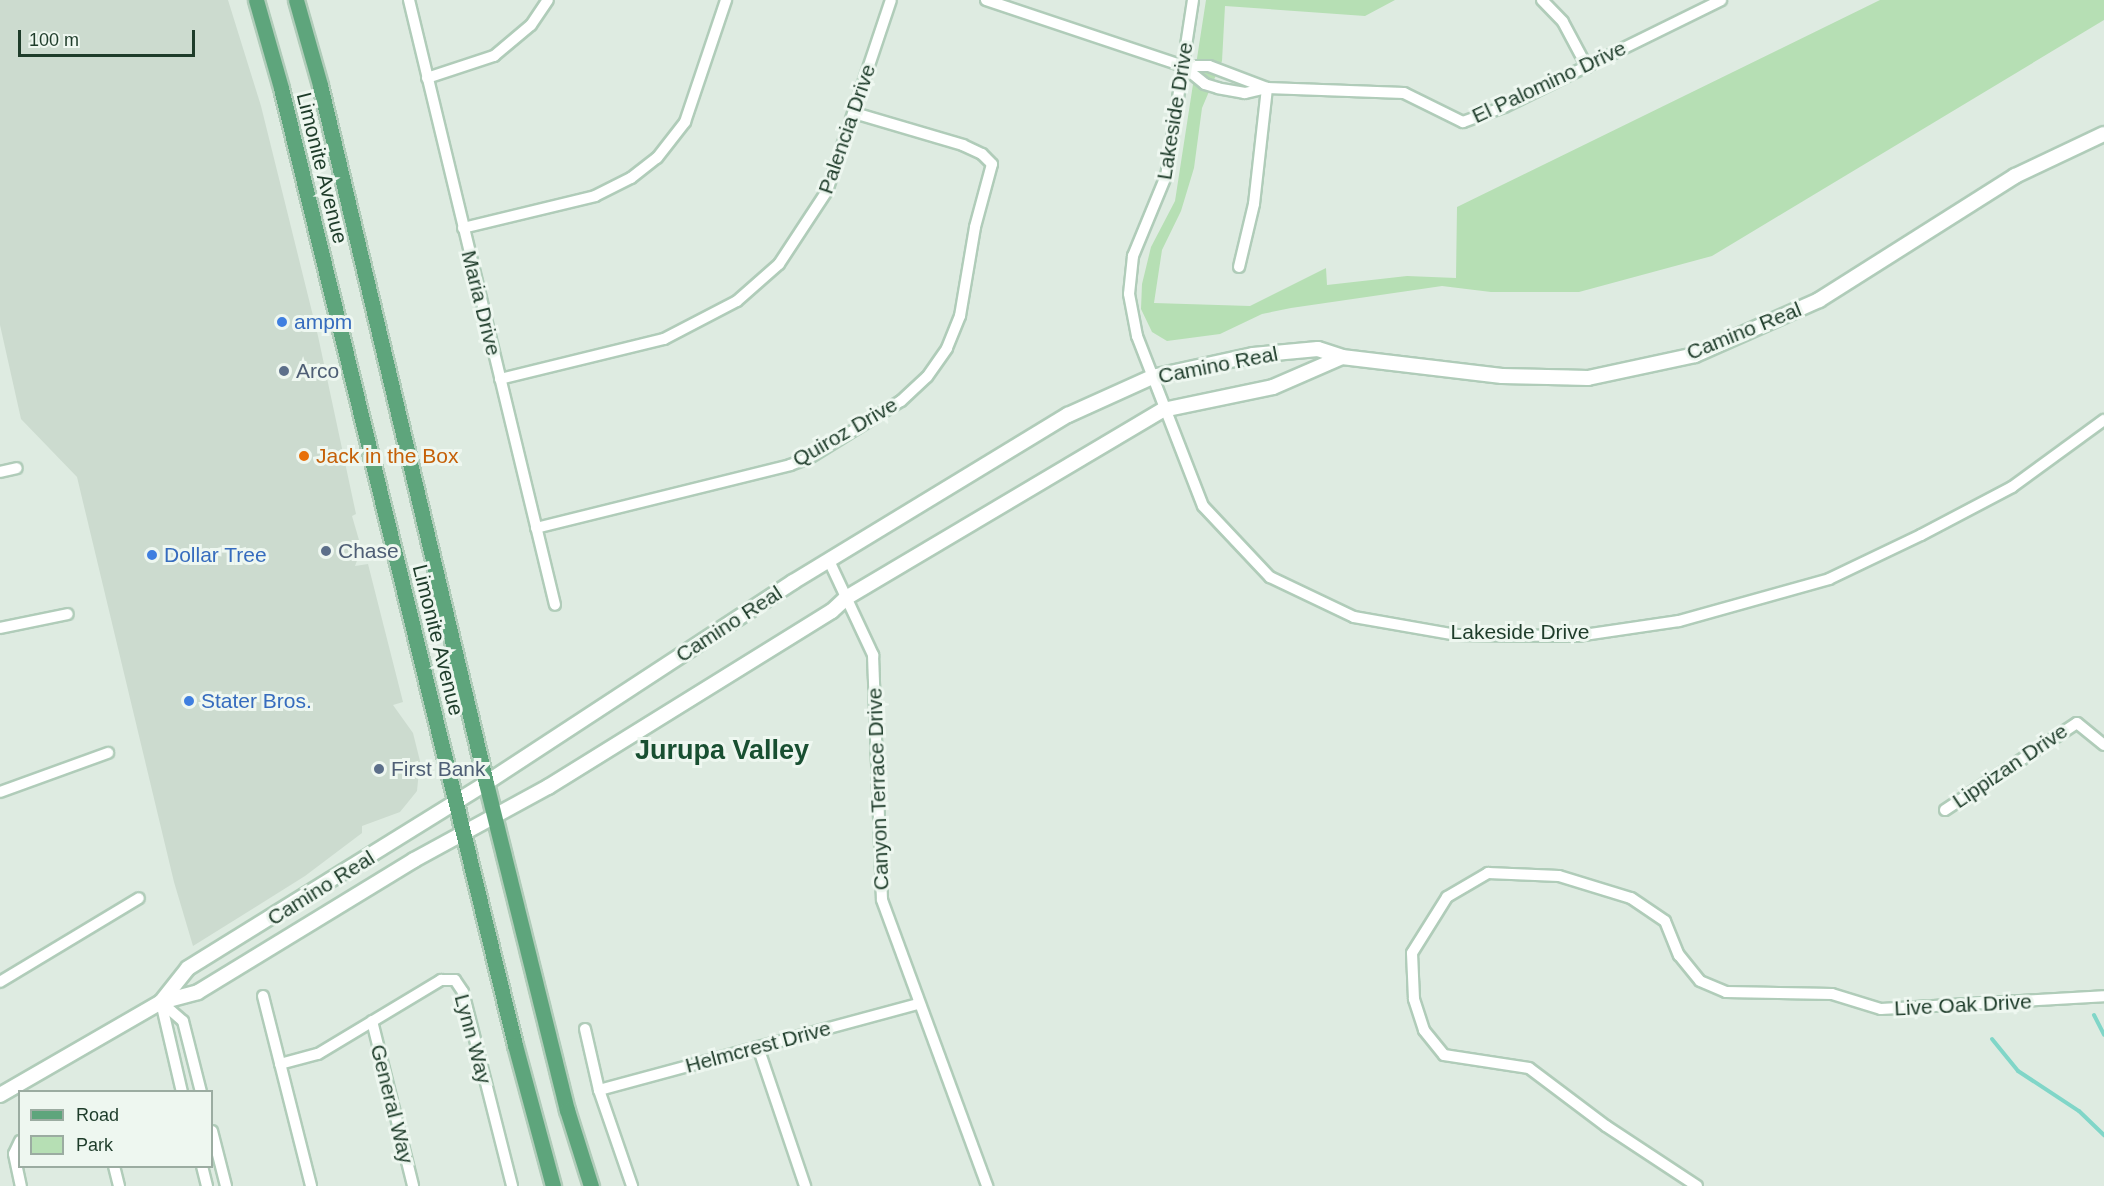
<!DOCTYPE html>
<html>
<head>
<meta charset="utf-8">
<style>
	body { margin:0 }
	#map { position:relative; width:2104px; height:1186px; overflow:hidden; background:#deebe1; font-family:Arial,sans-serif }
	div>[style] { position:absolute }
	.built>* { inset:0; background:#ccdbcf }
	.green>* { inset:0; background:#b6dfb4 }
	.stream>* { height:4px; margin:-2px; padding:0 2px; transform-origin:2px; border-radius:2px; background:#80d6c8 }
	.roads { filter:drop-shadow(2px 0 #b0ccb9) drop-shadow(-2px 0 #b0ccb9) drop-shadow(0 2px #b0ccb9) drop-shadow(0 -2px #b0ccb9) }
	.street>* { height:10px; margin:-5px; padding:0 5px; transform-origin:5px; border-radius:5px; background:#fff }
	.secondary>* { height:14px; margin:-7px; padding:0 7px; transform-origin:7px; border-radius:7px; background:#fff }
	.primary>* { height:15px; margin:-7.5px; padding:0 7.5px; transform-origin:7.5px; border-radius:7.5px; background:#5ea57c }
	.dots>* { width:16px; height:16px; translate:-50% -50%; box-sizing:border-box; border:3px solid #eef7f0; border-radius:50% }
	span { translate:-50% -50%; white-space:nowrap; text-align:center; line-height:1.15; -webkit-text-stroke:6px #eef7f0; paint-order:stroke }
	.street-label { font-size:21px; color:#1e3c2a }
	.shop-label { font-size:21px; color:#366cbe }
	.left { translate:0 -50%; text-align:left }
	.service-label { font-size:21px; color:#4e5e75 }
	.food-label { font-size:21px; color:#c56008 }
	.district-label { font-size:27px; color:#184f31; font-weight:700 }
	.legend { position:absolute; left:18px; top:1090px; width:195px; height:78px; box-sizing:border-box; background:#eef7f0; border:2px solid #9baca1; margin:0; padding:8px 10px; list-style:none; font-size:18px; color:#1e3c2a }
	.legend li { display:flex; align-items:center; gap:12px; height:30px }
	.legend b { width:30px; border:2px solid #9baca1 }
	.scale { position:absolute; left:18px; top:30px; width:177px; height:27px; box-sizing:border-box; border:3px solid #1e3c2a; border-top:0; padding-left:8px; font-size:18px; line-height:21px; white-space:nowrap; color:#1e3c2a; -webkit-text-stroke:4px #eef7f0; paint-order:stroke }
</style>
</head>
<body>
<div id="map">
	<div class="built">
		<div style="clip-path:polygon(0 0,228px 0,261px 106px,318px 336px,356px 514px,352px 516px,359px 540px,354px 542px,358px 558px,355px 566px,368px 564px,403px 702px,393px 705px,413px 733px,420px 761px,417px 791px,400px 812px,362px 826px,362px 833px,305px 876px,193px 946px,174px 882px,77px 477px,21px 419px,0 325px)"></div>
	</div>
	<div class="green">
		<div style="clip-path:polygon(1206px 0,1395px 0,1365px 16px,1225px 6px,1222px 61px,1202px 108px,1194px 168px,1181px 211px,1162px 250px,1154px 303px,1250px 306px,1326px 268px,1327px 285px,1407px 276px,1456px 278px,1457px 207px,1880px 0,2104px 0,2104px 20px,1712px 256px,1579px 292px,1491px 292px,1442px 286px,1291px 308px,1262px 314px,1220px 334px,1167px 341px,1152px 332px,1141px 309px,1142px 284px,1151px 247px,1175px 201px)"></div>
	</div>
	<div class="stream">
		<div style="left:2094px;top:1015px;width:22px;rotate:63deg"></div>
		<div style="left:1992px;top:1039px;width:41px;rotate:50.9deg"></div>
		<div style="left:2018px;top:1071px;width:73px;rotate:33.3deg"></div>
		<div style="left:2079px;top:1111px;width:35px;rotate:44deg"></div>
	</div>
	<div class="roads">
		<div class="street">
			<div style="left:409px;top:0;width:622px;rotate:76.43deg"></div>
			<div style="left:986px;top:0;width:208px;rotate:18.5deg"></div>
			<div style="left:1183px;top:66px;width:26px"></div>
			<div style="left:1209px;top:66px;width:62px;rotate:20.8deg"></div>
			<div style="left:1267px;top:88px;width:23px;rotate:167deg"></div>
			<div style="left:1245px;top:93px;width:27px;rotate:-170deg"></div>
			<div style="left:1218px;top:88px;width:14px;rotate:-163deg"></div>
			<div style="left:1205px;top:84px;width:28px;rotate:-141deg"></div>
			<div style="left:1193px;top:0;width:178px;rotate:98.7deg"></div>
			<div style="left:1166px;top:176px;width:87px;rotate:112.4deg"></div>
			<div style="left:1133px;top:256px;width:38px;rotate:96deg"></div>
			<div style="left:1129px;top:294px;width:43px;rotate:79.2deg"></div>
			<div style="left:1137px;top:336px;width:182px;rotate:68.8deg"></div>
			<div style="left:1203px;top:506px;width:98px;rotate:46.7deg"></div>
			<div style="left:1270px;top:577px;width:93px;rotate:25.5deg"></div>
			<div style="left:1354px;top:617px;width:105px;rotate:9.9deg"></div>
			<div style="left:1457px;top:635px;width:120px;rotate:0.5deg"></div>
			<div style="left:1577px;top:636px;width:103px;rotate:-8.4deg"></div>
			<div style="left:1679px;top:621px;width:156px;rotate:-15.6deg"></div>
			<div style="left:1829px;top:579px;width:102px;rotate:-25.6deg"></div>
			<div style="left:1921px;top:535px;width:103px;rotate:-27.8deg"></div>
			<div style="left:2012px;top:487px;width:114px;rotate:-36.1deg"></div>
			<div style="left:1542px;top:0;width:30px;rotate:46deg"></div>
			<div style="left:1563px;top:22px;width:51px;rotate:61.9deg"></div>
			<div style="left:427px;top:78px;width:71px;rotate:-18.2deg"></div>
			<div style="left:494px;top:56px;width:48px;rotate:-40deg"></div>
			<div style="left:531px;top:25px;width:30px;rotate:-56deg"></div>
			<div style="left:463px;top:228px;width:136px;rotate:-13.6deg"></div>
			<div style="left:595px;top:196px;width:40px;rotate:-26.6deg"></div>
			<div style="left:631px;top:178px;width:33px;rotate:-38deg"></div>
			<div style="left:657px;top:158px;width:46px;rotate:-52.1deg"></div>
			<div style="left:685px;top:122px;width:129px;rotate:-71.4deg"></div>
			<div style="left:1239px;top:267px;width:65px;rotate:-76.6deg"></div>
			<div style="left:1254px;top:204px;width:117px;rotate:-83.6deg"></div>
			<div style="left:1267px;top:88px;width:137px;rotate:2.1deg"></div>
			<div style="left:1404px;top:93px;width:66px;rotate:26.2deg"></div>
			<div style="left:1463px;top:122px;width:44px;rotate:-20.1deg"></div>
			<div style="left:1504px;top:107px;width:242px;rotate:-26.2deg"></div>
			<div style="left:500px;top:379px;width:169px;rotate:-13.7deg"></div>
			<div style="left:664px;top:339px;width:82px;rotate:-27.5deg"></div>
			<div style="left:737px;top:301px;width:56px;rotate:-41.4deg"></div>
			<div style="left:779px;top:264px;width:87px;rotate:-56.7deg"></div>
			<div style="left:827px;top:191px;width:201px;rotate:-71.5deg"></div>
			<div style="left:0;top:472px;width:17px;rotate:-13deg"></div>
			<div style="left:536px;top:528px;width:262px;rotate:-13.9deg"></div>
			<div style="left:790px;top:465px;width:20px;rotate:-20deg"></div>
			<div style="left:809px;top:458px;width:108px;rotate:-31.8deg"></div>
			<div style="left:901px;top:401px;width:35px;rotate:-43deg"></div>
			<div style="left:927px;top:377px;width:35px;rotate:-55deg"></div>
			<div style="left:947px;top:348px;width:35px;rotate:-68deg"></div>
			<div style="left:960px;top:316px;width:90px;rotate:-80.4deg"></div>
			<div style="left:975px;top:227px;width:65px;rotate:-74.9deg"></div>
			<div style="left:992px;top:164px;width:14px;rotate:-135deg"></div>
			<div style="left:982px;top:154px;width:21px;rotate:-155deg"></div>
			<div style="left:963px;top:145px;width:114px;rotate:-163.6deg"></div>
			<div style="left:830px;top:563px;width:102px;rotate:64.9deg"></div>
			<div style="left:873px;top:655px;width:245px;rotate:87.9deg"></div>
			<div style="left:882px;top:900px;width:305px;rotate:69.8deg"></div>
			<div style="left:0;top:628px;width:69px;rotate:-11.6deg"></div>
			<div style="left:0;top:792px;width:115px;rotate:-19.9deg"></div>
			<div style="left:1945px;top:810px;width:158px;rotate:-33.4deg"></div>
			<div style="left:2077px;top:723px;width:35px;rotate:39deg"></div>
			<div style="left:0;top:982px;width:162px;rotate:-31.1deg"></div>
			<div style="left:263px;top:996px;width:196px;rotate:75.8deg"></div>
			<div style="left:161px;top:1002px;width:29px;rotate:41deg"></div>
			<div style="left:183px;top:1021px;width:73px;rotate:75.8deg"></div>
			<div style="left:161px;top:1002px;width:92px;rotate:76.9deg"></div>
			<div style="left:372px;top:1021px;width:170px;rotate:76deg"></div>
			<div style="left:585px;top:1029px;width:63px;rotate:77.1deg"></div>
			<div style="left:599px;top:1090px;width:102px;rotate:71deg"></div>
			<div style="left:758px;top:1047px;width:147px;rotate:71.3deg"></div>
			<div style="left:280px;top:1064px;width:39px;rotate:-15deg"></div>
			<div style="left:318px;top:1054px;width:144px;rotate:-31deg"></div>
			<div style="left:441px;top:980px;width:14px"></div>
			<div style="left:455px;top:980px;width:14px;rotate:56deg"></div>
			<div style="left:463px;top:992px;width:200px;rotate:75.8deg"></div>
			<div style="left:599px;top:1090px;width:329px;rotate:-15.1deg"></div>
			<div style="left:212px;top:1131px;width:57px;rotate:75.7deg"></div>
			<div style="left:20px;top:1141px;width:14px;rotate:115deg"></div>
			<div style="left:14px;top:1154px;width:33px;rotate:78deg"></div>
			<div style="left:114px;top:1166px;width:21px;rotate:76deg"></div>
			<div style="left:202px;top:1166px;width:21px;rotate:76deg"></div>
			<div style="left:1697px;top:1186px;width:109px;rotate:-146.6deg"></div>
			<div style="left:1606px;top:1126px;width:96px;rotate:-143deg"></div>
			<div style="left:1529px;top:1068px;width:86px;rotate:-171.3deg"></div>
			<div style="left:1444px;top:1055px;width:32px;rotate:-129deg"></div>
			<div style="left:1424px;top:1030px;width:33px;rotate:-108deg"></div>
			<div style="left:1414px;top:999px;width:46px;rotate:-92.5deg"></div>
			<div style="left:1412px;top:953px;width:66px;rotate:-58deg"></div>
			<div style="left:1447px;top:897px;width:48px;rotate:-30.3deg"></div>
			<div style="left:1488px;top:873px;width:71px;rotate:2.4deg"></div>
			<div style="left:1559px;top:876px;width:75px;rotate:17deg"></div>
			<div style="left:1631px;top:898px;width:41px;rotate:34.1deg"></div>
			<div style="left:1665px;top:921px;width:37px;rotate:68deg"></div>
			<div style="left:1679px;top:955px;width:33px;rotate:51deg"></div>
			<div style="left:1700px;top:981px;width:28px;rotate:23deg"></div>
			<div style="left:1726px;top:992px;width:106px;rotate:1.1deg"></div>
			<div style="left:1832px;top:994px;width:51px;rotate:17deg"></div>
			<div style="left:1881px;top:1009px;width:223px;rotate:-3.3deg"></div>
		</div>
		<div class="secondary">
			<div style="left:161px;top:1002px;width:43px;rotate:-51.5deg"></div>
			<div style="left:188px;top:968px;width:351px;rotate:-31.8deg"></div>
			<div style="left:486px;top:783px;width:367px;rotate:-33.2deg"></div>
			<div style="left:793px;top:582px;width:322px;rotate:-31.3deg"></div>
			<div style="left:1068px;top:415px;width:92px;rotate:-24.3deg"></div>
			<div style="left:1152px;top:377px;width:103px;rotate:-12.3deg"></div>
			<div style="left:1253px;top:355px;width:65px;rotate:-5.3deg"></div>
			<div style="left:1318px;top:349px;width:25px;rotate:18deg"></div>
			<div style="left:1342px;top:357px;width:161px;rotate:6.8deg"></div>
			<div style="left:1502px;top:376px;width:86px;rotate:1.3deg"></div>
			<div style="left:1588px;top:378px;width:109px;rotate:-12.1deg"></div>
			<div style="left:1695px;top:355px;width:136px;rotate:-23.9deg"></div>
			<div style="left:1819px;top:300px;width:232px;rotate:-32.3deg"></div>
			<div style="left:2015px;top:176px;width:98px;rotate:-25.3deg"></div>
			<div style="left:0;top:1095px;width:186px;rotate:-30deg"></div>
			<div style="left:161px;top:1002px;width:38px;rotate:-15deg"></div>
			<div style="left:198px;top:992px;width:253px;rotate:-31.4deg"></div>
			<div style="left:414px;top:860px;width:153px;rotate:-28.6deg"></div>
			<div style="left:548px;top:787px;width:334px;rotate:-31.8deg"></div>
			<div style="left:832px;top:611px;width:19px;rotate:-43deg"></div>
			<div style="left:846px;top:598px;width:369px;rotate:-30.7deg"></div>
			<div style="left:1163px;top:410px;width:112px;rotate:-11.8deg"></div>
			<div style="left:1273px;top:387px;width:75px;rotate:-23.5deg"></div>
		</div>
		<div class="primary">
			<div style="left:256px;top:0;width:91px;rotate:74.1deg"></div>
			<div style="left:281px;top:88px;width:985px;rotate:76.26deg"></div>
			<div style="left:515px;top:1045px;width:146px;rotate:74.9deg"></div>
			<div style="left:296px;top:0;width:88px;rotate:74.2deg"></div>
			<div style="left:320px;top:85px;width:717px;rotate:76.62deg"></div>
			<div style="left:486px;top:783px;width:337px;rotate:76.1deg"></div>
			<div style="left:567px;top:1110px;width:80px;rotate:72.5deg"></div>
		</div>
	</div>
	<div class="dots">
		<div style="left:282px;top:322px;background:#3f7fe0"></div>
		<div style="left:284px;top:371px;background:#5c6f8a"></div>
		<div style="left:304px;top:456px;background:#e8710a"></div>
		<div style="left:326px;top:551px;background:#5c6f8a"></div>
		<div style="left:152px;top:555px;background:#3f7fe0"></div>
		<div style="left:189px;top:701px;background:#3f7fe0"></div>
		<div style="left:379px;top:769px;background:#5c6f8a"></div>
	</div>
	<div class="street-label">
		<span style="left:1549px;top:82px;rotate:-25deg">El Palomino Drive</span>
		<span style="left:1175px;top:111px;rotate:-81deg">Lakeside Drive</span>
		<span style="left:847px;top:129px;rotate:-71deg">Palencia Drive</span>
		<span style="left:322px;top:168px;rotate:76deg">Limonite Avenue</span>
		<span style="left:481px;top:303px;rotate:76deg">Maria Drive</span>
		<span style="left:1744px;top:331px;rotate:-22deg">Camino Real</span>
		<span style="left:1218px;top:365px;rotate:-11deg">Camino Real</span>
		<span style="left:845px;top:432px;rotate:-30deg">Quiroz Drive</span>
		<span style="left:729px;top:624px;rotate:-33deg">Camino Real</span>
		<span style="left:1520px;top:632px">Lakeside Drive</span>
		<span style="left:438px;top:640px;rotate:76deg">Limonite Avenue</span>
		<span style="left:2010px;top:766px;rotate:-34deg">Lippizan Drive</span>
		<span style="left:878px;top:789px;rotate:-92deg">Canyon Terrace Drive</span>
		<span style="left:321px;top:888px;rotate:-32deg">Camino Real</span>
		<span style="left:1963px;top:1005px;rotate:-3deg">Live Oak Drive</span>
		<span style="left:473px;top:1039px;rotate:75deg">Lynn Way</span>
		<span style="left:758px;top:1047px;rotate:-15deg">Helmcrest Drive</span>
		<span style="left:392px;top:1104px;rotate:76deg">General Way</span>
	</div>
	<div class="shop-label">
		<span class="left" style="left:294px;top:322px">ampm</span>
		<span class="left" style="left:164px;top:555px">Dollar Tree</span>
		<span class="left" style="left:201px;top:701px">Stater Bros.</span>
	</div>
	<div class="service-label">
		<span class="left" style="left:296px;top:371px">Arco</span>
		<span class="left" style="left:338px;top:551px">Chase</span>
		<span class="left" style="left:391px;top:769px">First Bank</span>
	</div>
	<div class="food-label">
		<span class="left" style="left:316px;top:456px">Jack in the Box</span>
	</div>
	<div class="district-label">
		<span style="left:722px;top:751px">Jurupa Valley</span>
	</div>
	<ul class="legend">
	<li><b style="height:8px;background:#5ea57c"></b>Road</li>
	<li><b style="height:16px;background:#b6dfb4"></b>Park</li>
	</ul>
	<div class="scale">100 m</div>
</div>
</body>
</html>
